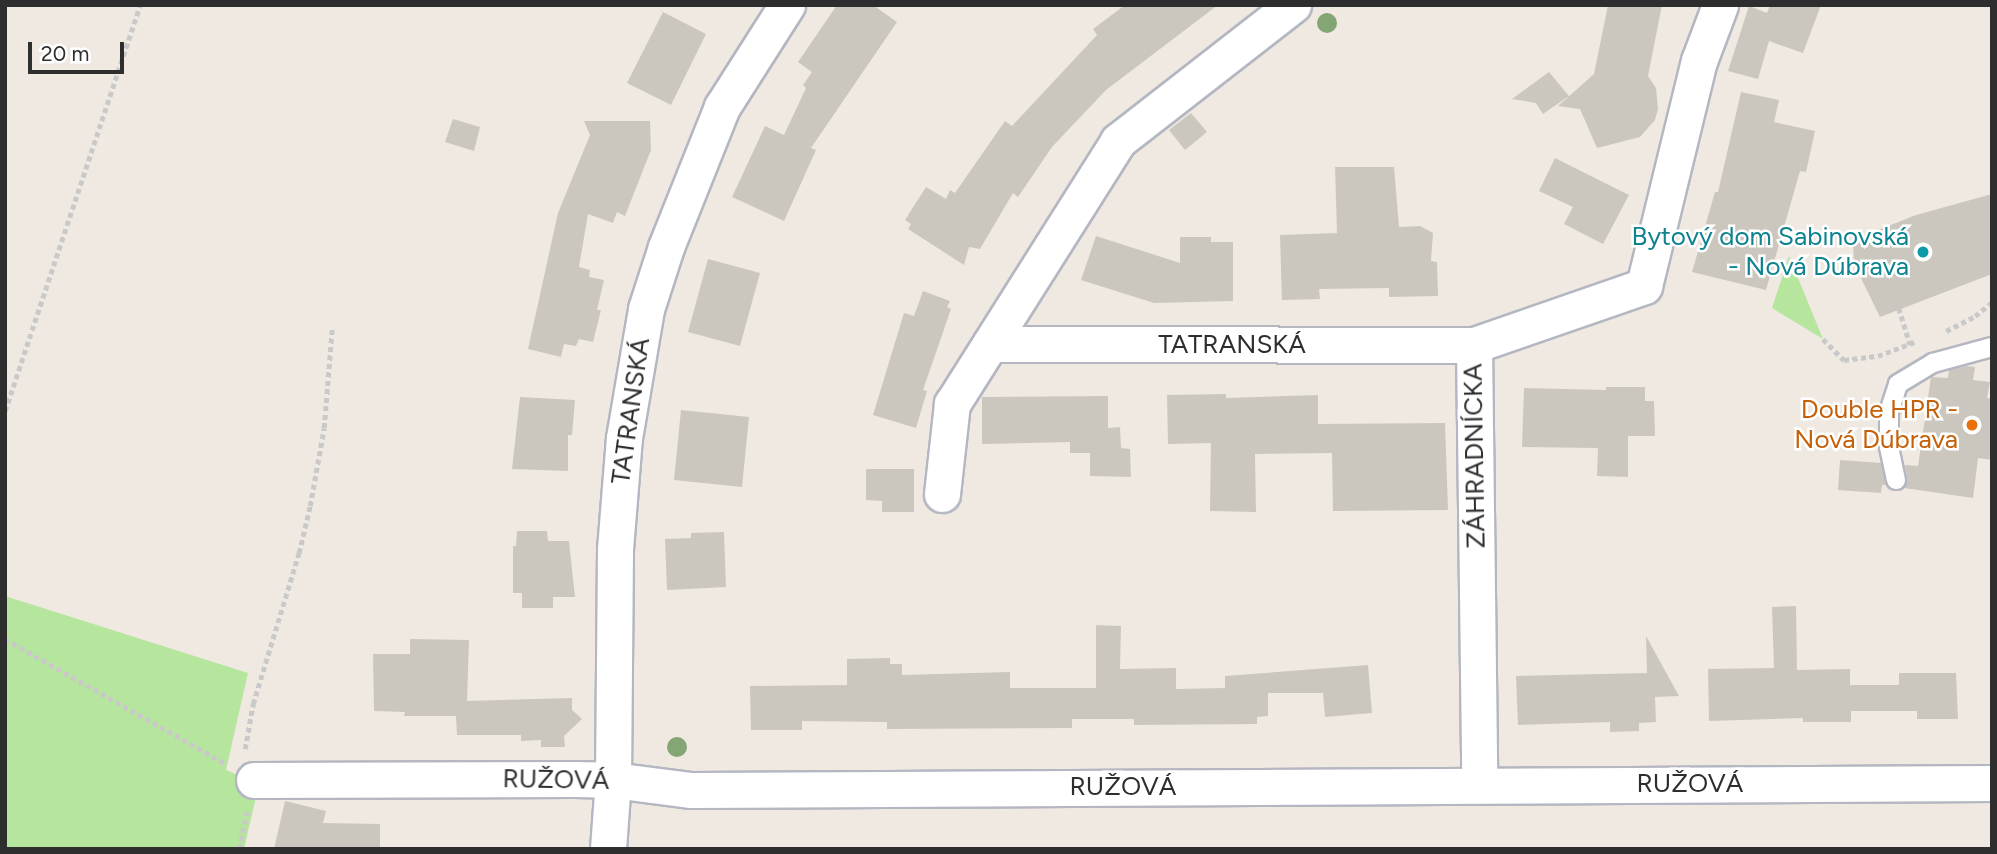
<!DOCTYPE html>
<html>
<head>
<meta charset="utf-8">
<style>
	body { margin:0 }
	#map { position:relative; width:1997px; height:854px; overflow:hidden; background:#efe9e1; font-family:Figtree,sans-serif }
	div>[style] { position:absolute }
	.green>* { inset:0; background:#b6e59e }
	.building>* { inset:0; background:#cbc7bf }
	.path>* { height:4.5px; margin-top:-2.25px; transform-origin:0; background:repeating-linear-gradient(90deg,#c9c9c9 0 5px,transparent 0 8.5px) }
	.roads { filter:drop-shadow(2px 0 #b4b7c1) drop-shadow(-2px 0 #b4b7c1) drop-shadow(0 2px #b4b7c1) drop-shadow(0 -2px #b4b7c1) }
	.lane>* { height:18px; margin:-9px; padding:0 9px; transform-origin:9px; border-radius:9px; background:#fff }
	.street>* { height:35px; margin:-17.5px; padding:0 17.5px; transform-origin:17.5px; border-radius:17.5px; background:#fff }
	.trees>* { width:20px; height:20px; margin:-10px; border-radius:50%; background:#84a574 }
	.dots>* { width:19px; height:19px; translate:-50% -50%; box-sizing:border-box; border:4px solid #fff; border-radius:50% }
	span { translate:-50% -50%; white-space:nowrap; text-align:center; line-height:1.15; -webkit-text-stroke:5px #fff; paint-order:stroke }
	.culture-label { font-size:26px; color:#0d838f }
	.right { translate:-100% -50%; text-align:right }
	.street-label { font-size:26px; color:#2e2e2e }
	.food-label { font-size:26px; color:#c56008 }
	.frame { position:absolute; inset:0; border:7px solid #2e2e2e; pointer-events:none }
	.scale { position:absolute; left:28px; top:42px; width:96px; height:32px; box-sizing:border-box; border:4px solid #2e2e2e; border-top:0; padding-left:9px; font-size:21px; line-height:24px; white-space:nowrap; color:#2e2e2e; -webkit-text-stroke:5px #fff; paint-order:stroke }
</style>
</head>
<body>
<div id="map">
	<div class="green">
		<div style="clip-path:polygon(1789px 256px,1823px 339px,1772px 308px)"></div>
		<div style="clip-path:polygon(5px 596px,248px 673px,226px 770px,259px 784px,244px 849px,5px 849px)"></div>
	</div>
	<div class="building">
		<div style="clip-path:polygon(837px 5px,873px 5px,897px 22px,811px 148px,816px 150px,784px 221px,732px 197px,765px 126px,784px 135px,806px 88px,803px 85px,812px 72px,798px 62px)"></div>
		<div style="clip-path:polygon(1125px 5px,1218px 5px,1106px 90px,1052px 147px,1018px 197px,1013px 193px,980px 249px,969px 247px,964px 265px,908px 229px,911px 224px,905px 220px,926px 187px,946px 199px,950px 190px,955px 193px,1005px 121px,1012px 126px,1097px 35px,1093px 29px)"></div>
		<div style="clip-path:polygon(1608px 5px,1662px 5px,1648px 76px,1656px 88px,1658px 109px,1655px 120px,1640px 137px,1597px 148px,1580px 109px,1558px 106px,1594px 74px)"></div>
		<div style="clip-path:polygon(1770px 5px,1821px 5px,1803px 53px,1769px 41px,1758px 79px,1728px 71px,1749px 6px,1767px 13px)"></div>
		<div style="clip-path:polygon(663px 12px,706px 34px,671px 105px,627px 83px)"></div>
		<div style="clip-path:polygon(1549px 72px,1569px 96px,1543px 114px,1536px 103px,1512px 99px)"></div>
		<div style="clip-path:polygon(1741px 92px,1779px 100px,1774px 122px,1815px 131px,1806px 172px,1800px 171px,1766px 290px,1692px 272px,1715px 192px,1718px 192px)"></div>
		<div style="clip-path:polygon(1191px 113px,1207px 132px,1185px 150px,1169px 130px)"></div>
		<div style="clip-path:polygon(453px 119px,480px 127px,474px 151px,445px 142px)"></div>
		<div style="clip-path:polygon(584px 121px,650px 121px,651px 150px,625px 216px,617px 212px,613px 223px,588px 214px,579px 267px,590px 270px,589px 277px,604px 280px,597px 310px,601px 310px,593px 342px,579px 339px,576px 346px,564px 344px,561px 357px,528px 349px,558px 213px,590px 135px)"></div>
		<div style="clip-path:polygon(1555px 158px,1629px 195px,1603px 244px,1564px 224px,1573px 207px,1539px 191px)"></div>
		<div style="clip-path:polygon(1335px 167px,1394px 167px,1399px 227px,1420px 226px,1433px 233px,1431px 261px,1437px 262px,1438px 296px,1389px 297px,1389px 288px,1319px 289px,1320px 299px,1282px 300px,1280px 235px,1337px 233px)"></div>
		<div style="clip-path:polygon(1992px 194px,1992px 274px,1880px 317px,1854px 264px,1853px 240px,1916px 215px)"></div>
		<div style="clip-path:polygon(1096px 236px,1180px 263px,1180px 237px,1211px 237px,1211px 242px,1233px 242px,1233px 301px,1154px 303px,1081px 280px)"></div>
		<div style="clip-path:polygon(708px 259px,760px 273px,740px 346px,688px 332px)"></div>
		<div style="clip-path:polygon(923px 291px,950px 301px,947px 307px,951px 309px,923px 390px,927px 391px,916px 428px,873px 415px,904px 313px,914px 316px)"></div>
		<div style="clip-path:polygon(1967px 366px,1975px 367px,1973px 380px,1990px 382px,1987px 398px,1992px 399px,1992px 460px,1978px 458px,1973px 498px,1904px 488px,1907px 478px,1905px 465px,1918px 466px,1931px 377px,1948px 378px,1949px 370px)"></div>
		<div style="clip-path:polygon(1606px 387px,1645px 387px,1645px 401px,1654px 401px,1655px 436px,1628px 436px,1628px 477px,1597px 476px,1598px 448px,1522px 447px,1524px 388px,1606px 390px)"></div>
		<div style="clip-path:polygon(1226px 394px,1226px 398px,1318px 395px,1318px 424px,1445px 423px,1448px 510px,1333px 511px,1332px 453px,1255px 454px,1256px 512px,1210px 511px,1211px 443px,1168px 444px,1167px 395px)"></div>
		<div style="clip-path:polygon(1108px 396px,1108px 428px,1120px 427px,1121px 448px,1130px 449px,1131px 477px,1090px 476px,1090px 453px,1070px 453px,1070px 442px,982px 444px,982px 397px)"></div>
		<div style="clip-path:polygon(520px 397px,575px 400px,572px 435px,568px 435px,568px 471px,512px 469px)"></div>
		<div style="clip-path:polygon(681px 410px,749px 417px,742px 487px,674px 480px)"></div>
		<div style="clip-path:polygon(1840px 460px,1881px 463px,1886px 485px,1882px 485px,1881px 493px,1838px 490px)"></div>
		<div style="clip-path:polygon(866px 469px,914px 469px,914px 512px,882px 512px,882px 501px,866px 500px)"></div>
		<div style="clip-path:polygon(517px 531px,547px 531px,548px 541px,569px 541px,575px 597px,553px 597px,553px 608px,522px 608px,522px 593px,513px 593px,513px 546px,516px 546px)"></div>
		<div style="clip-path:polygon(724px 532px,726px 587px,667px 590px,665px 539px,691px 538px,691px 533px)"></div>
		<div style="clip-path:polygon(1796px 606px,1797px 670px,1850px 669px,1850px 685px,1899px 685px,1899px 673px,1956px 673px,1958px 719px,1917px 719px,1917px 711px,1851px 711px,1851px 722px,1803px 722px,1803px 718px,1709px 721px,1708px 669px,1774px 668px,1772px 607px)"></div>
		<div style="clip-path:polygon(1096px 625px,1121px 626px,1120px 669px,1176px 668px,1176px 689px,1225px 688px,1225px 676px,1368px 665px,1372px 713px,1325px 717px,1323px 693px,1268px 693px,1268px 716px,1257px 717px,1257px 724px,1134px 725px,1134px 719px,1072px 719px,1072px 728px,887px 729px,887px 722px,802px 721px,802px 730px,751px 730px,750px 686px,847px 685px,847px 659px,890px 658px,890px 664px,902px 664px,902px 675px,1010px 672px,1010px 688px,1096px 688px)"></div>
		<div style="clip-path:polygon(1646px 636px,1679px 696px,1655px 697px,1656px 722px,1639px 723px,1639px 731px,1610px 732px,1610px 722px,1518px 725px,1516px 676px,1647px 673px)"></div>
		<div style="clip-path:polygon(410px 639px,469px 640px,467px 701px,572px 698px,572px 710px,582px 719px,564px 736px,565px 747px,541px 747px,541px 740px,521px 741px,521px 735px,457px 735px,456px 716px,404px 716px,405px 712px,374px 711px,373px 654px,410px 654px)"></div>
		<div style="clip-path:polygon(285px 801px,326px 811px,323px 823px,380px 824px,380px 849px,274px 849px)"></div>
	</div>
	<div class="path">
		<div style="left:1899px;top:308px;width:38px;rotate:73deg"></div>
		<div style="left:1946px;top:331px;width:33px;rotate:-27deg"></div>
		<div style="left:1975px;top:316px;width:22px;rotate:-39deg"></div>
		<div style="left:1823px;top:339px;width:30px;rotate:45deg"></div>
		<div style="left:1844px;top:360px;width:34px;rotate:-7deg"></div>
		<div style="left:1878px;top:356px;width:39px;rotate:-21deg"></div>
		<div style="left:5px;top:411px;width:428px;rotate:-71.6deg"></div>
		<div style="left:5px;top:639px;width:254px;rotate:29.5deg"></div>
		<div style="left:245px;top:749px;width:46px;rotate:-79.9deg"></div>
		<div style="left:253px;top:704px;width:158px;rotate:-73.1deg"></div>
		<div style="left:299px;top:553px;width:48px;rotate:-76.8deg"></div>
		<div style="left:310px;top:506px;width:79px;rotate:-79.8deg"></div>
		<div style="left:324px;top:428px;width:99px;rotate:-85.4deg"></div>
		<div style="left:239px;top:849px;width:38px;rotate:-78deg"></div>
	</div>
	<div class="roads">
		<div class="lane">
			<div style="left:1896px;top:480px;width:34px;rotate:-102deg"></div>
			<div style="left:1889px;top:447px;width:35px;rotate:-90deg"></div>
			<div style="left:1889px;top:412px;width:29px;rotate:-72deg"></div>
			<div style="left:1898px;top:384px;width:41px;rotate:-31deg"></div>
			<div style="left:1933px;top:363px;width:61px;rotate:-15.2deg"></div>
		</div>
		<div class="street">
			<div style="left:990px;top:344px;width:484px;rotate:0.1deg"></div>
			<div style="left:1474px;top:345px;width:180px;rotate:-19.1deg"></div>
			<div style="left:1644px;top:286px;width:232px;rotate:-76.3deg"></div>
			<div style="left:1699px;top:61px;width:60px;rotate:-69.4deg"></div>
			<div style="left:1474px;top:345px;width:440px;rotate:89.3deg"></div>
			<div style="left:942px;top:494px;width:91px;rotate:-83.7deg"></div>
			<div style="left:952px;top:404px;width:311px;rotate:-57.7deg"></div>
			<div style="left:1118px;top:141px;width:222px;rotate:-37.9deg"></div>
			<div style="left:254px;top:780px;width:320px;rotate:-0.2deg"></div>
			<div style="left:574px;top:779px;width:39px;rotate:1deg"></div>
			<div style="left:613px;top:780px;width:79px;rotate:7.3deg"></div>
			<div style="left:691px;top:790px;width:1301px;rotate:-0.31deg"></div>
			<div style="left:608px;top:849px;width:69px;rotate:-85.9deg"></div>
			<div style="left:613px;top:780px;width:231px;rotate:-89.5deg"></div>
			<div style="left:615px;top:549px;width:111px;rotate:-85.4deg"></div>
			<div style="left:624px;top:438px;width:131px;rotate:-80.3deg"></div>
			<div style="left:646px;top:309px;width:65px;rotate:-72.1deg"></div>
			<div style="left:666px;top:247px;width:151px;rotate:-68.2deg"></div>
			<div style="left:722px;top:107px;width:121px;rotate:-57.5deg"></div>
		</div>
	</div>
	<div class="trees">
		<div style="left:1327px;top:23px"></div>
		<div style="left:677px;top:747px"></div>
	</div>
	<div class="dots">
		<div style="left:1923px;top:252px;background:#0f9aa8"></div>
		<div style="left:1972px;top:425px;background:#e8710a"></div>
	</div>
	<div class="culture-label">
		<span class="right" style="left:1909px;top:252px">Bytový dom Sabinovská<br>- Nová Dúbrava</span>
	</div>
	<div class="street-label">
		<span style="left:1232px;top:345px">TATRANSKÁ</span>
		<span style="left:631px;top:411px;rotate:-82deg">TATRANSKÁ</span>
		<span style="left:1475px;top:456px;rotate:-91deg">ZÁHRADNÍCKA</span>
		<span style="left:556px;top:780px;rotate:1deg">RUŽOVÁ</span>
		<span style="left:1690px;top:784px">RUŽOVÁ</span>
		<span style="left:1123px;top:787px">RUŽOVÁ</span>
	</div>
	<div class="food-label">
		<span class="right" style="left:1958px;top:425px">Double HPR -<br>Nová Dúbrava</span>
	</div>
	<div class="frame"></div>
	<div class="scale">20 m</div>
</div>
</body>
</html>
